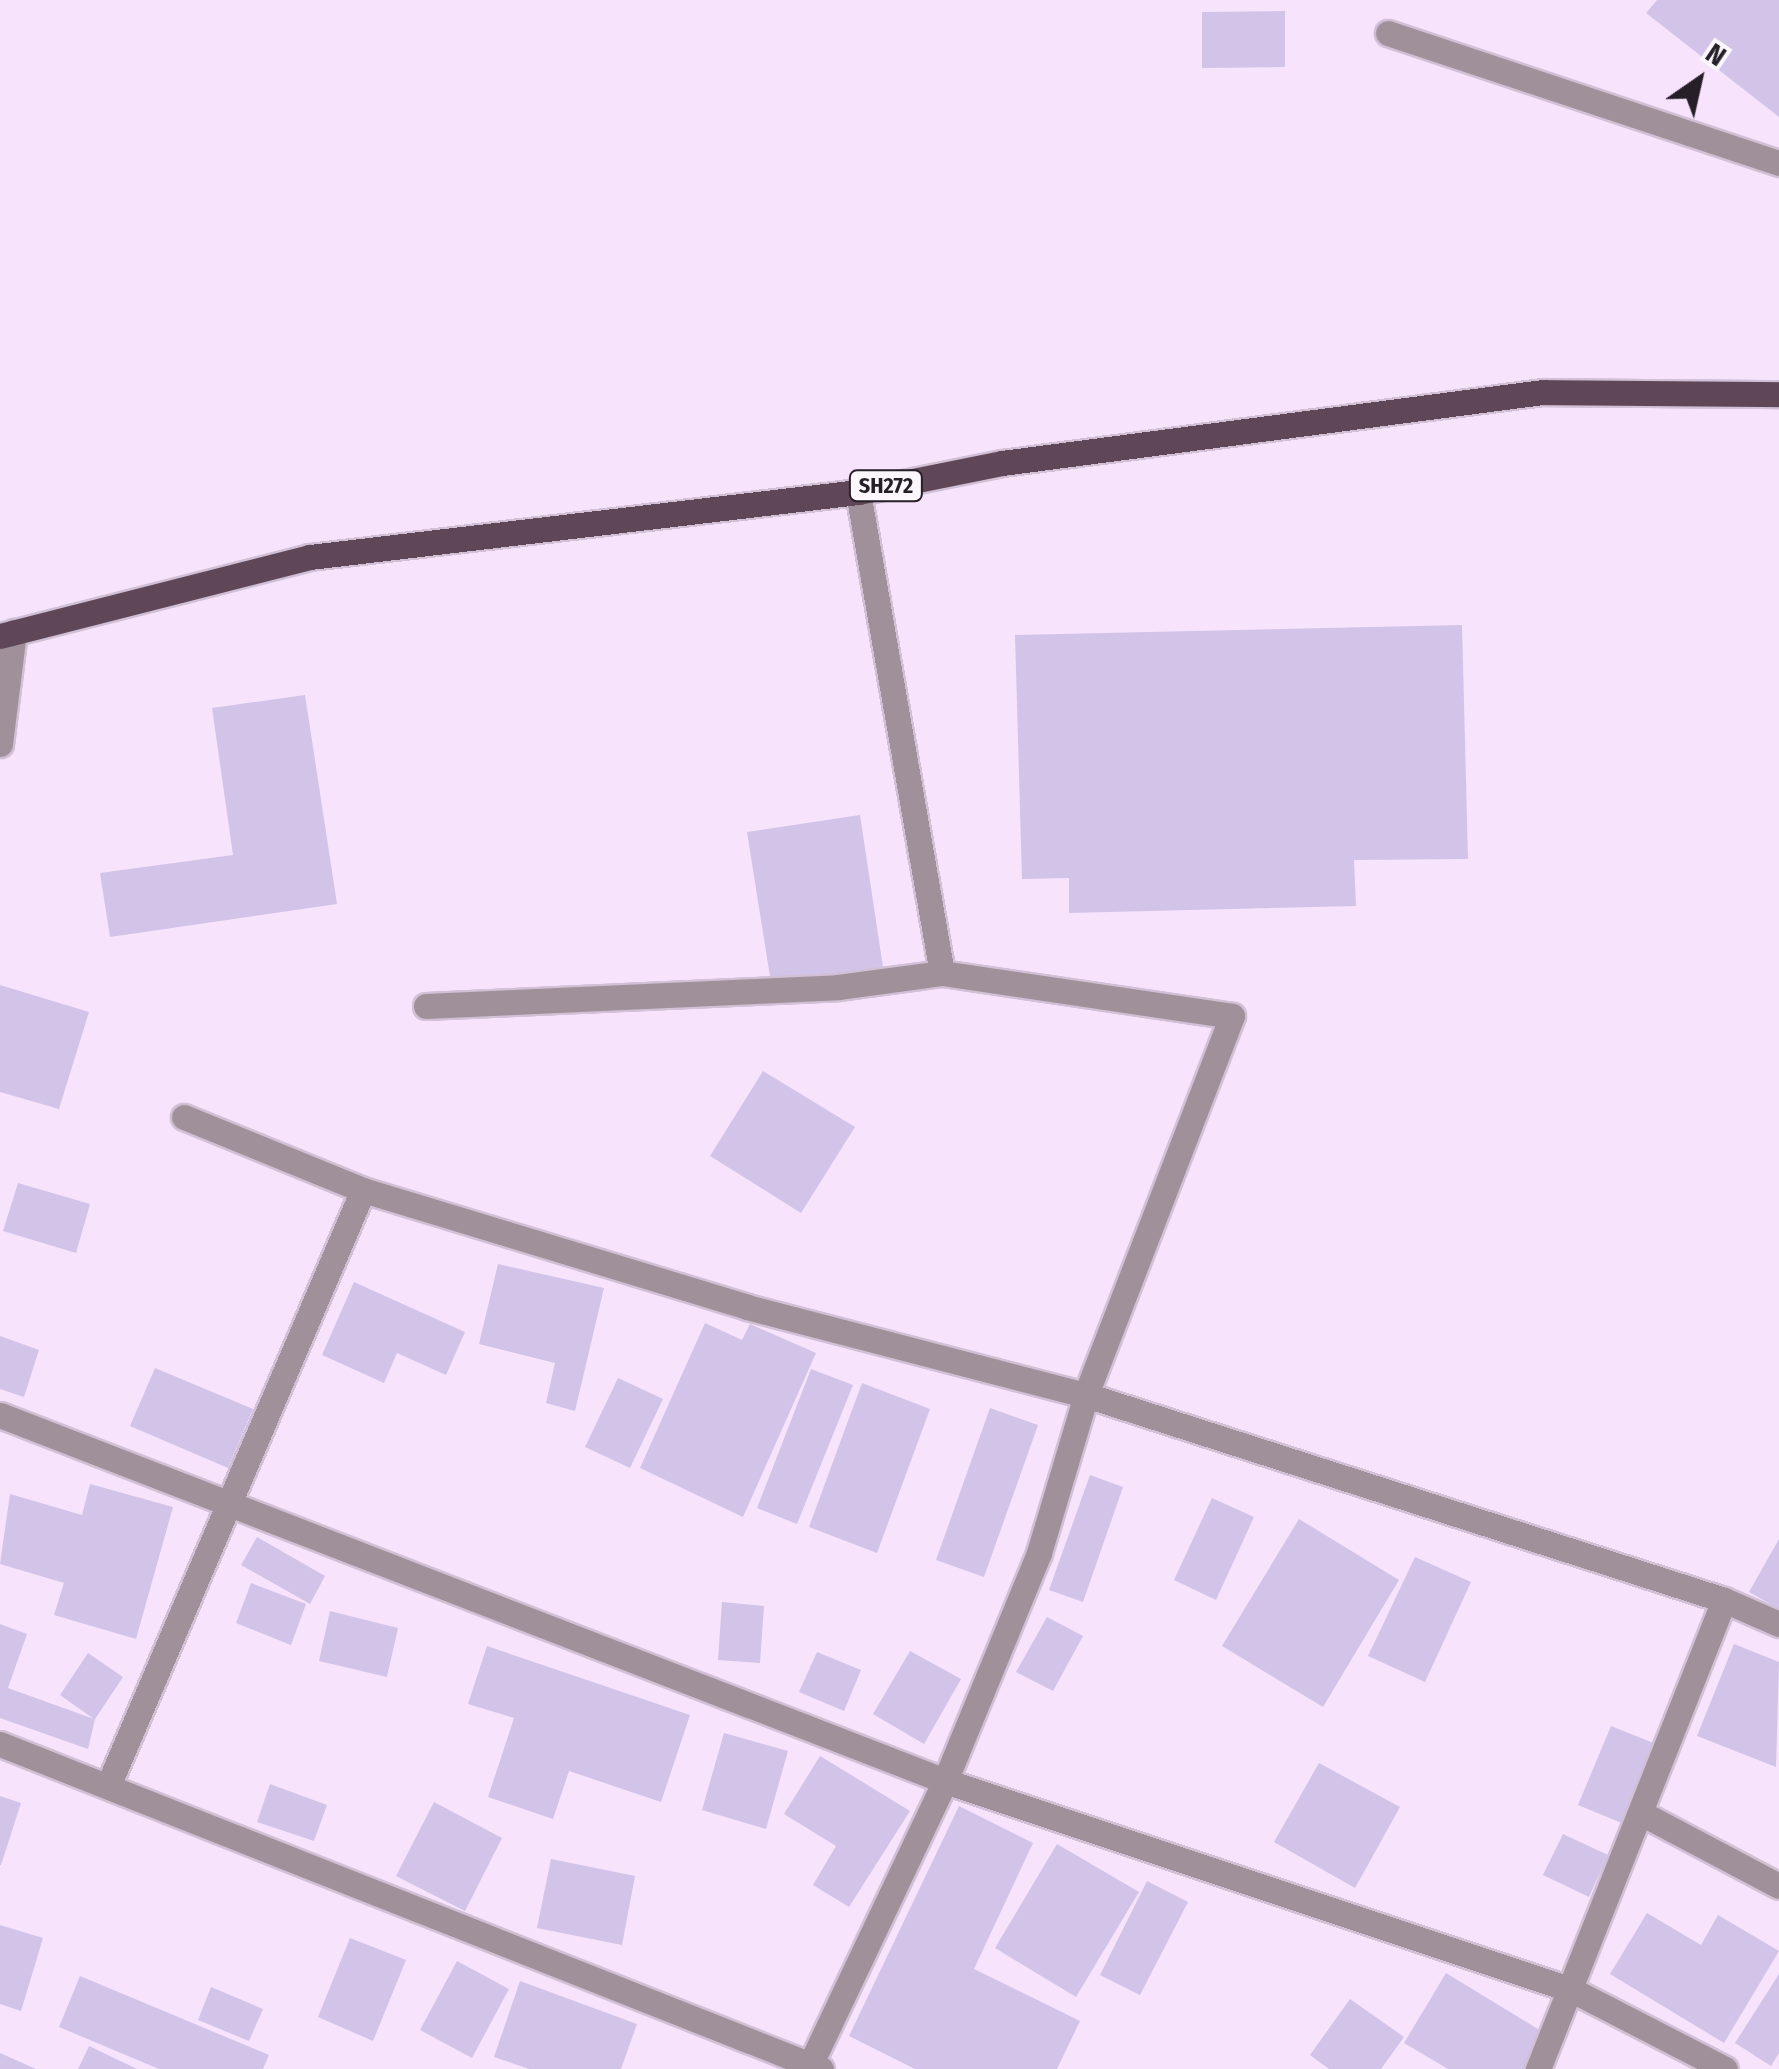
<!DOCTYPE html>
<html>
<head>
<meta charset="utf-8">
<style>
	body { margin:0 }
	#map { position:relative; width:1779px; height:2069px; overflow:hidden; background:#f7e3fc; font-family:"Fira Sans Condensed",sans-serif }
	div>[style] { position:absolute }
	.building>* { inset:0; background:#d1c4e8 }
	.roads { filter:drop-shadow(2px 0 #d1c0d6) drop-shadow(-2px 0 #d1c0d6) drop-shadow(0 2px #d1c0d6) drop-shadow(0 -2px #d1c0d6) }
	.street>* { height:25px; margin:-12.5px; padding:0 12.5px; transform-origin:12.5px; border-radius:12.5px; background:#9f909a }
	.primary>* { height:25px; margin:-12.5px; padding:0 12.5px; transform-origin:12.5px; border-radius:12.5px; background:#604758 }
	span { translate:-50% -50%; white-space:nowrap; text-align:center; line-height:1.15; -webkit-text-stroke:9px #fbf7fc; paint-order:stroke }
	.shield-label span { padding:2px 8px; background:#fbf7fc; border:2px solid; border-radius:8px; -webkit-text-stroke-width:0 }
	.shield-label { font-size:22px; color:#261f28; font-weight:700 }
	.north { position:absolute; left:1649px; top:30px; width:100px; height:100px; -webkit-text-stroke:8px #fbf7fc; paint-order:stroke; rotate:34deg; font-size:28px; font-weight:700; line-height:40px; text-align:center; color:#261f28 }
	.north::after { content:''; display:block; margin:auto; width:35px; height:45px; background:#261f28; clip-path:polygon(50% 0,100% 100%,50% 72%,0 100%) }
</style>
</head>
<body>
<div id="map">
	<div class="building">
		<div style="clip-path:polygon(1657px 0,1779px 0,1779px 117px,1646px 13px)"></div>
		<div style="clip-path:polygon(1285px 11px,1285px 67px,1202px 68px,1202px 12px)"></div>
		<div style="clip-path:polygon(1462px 625px,1468px 859px,1354px 860px,1356px 906px,1069px 913px,1069px 878px,1022px 879px,1015px 635px)"></div>
		<div style="clip-path:polygon(305px 695px,337px 904px,110px 937px,100px 873px,233px 855px,212px 708px)"></div>
		<div style="clip-path:polygon(860px 815px,883px 967px,771px 983px,747px 832px)"></div>
		<div style="clip-path:polygon(0 985px,89px 1012px,59px 1109px,0 1092px)"></div>
		<div style="clip-path:polygon(763px 1071px,855px 1127px,801px 1213px,710px 1156px)"></div>
		<div style="clip-path:polygon(18px 1183px,90px 1204px,76px 1253px,3px 1231px)"></div>
		<div style="clip-path:polygon(498px 1264px,604px 1288px,575px 1411px,546px 1403px,555px 1363px,479px 1344px)"></div>
		<div style="clip-path:polygon(354px 1282px,465px 1332px,446px 1375px,397px 1353px,384px 1383px,322px 1355px)"></div>
		<div style="clip-path:polygon(705px 1323px,742px 1340px,750px 1324px,816px 1353px,743px 1517px,640px 1468px)"></div>
		<div style="clip-path:polygon(0 1336px,39px 1350px,24px 1397px,0 1389px)"></div>
		<div style="clip-path:polygon(155px 1368px,253px 1409px,228px 1468px,130px 1426px)"></div>
		<div style="clip-path:polygon(811px 1369px,853px 1385px,797px 1524px,757px 1508px)"></div>
		<div style="clip-path:polygon(618px 1378px,663px 1399px,630px 1468px,585px 1447px)"></div>
		<div style="clip-path:polygon(862px 1383px,930px 1409px,877px 1553px,809px 1527px)"></div>
		<div style="clip-path:polygon(990px 1408px,1038px 1425px,984px 1577px,936px 1560px)"></div>
		<div style="clip-path:polygon(1090px 1475px,1123px 1487px,1083px 1602px,1049px 1590px)"></div>
		<div style="clip-path:polygon(90px 1484px,173px 1507px,136px 1639px,54px 1615px,64px 1583px,0 1564px,10px 1494px,82px 1515px)"></div>
		<div style="clip-path:polygon(1212px 1498px,1254px 1517px,1216px 1600px,1174px 1580px)"></div>
		<div style="clip-path:polygon(1299px 1519px,1399px 1580px,1323px 1707px,1222px 1646px)"></div>
		<div style="clip-path:polygon(257px 1537px,325px 1576px,310px 1604px,241px 1565px)"></div>
		<div style="clip-path:polygon(1779px 1539px,1779px 1609px,1749px 1592px)"></div>
		<div style="clip-path:polygon(1415px 1557px,1471px 1582px,1425px 1682px,1368px 1656px)"></div>
		<div style="clip-path:polygon(251px 1583px,306px 1604px,291px 1645px,236px 1623px)"></div>
		<div style="clip-path:polygon(722px 1602px,764px 1606px,760px 1663px,718px 1660px)"></div>
		<div style="clip-path:polygon(330px 1611px,398px 1628px,387px 1677px,319px 1661px)"></div>
		<div style="clip-path:polygon(1047px 1617px,1083px 1636px,1053px 1691px,1016px 1672px)"></div>
		<div style="clip-path:polygon(0 1624px,27px 1634px,8px 1688px,94px 1719px,60px 1695px,88px 1653px,123px 1677px,95px 1719px,88px 1749px,0 1718px)"></div>
		<div style="clip-path:polygon(1734px 1644px,1779px 1662px,1776px 1767px,1697px 1736px)"></div>
		<div style="clip-path:polygon(487px 1646px,690px 1715px,661px 1802px,569px 1771px,553px 1819px,488px 1797px,514px 1718px,468px 1704px)"></div>
		<div style="clip-path:polygon(910px 1651px,961px 1679px,924px 1744px,873px 1714px)"></div>
		<div style="clip-path:polygon(817px 1652px,861px 1670px,844px 1711px,799px 1692px)"></div>
		<div style="clip-path:polygon(1611px 1726px,1661px 1746px,1629px 1826px,1578px 1805px)"></div>
		<div style="clip-path:polygon(724px 1733px,788px 1751px,766px 1829px,702px 1810px)"></div>
		<div style="clip-path:polygon(820px 1756px,910px 1811px,849px 1907px,813px 1885px,836px 1846px,784px 1814px)"></div>
		<div style="clip-path:polygon(1319px 1763px,1400px 1807px,1355px 1888px,1274px 1842px)"></div>
		<div style="clip-path:polygon(270px 1784px,327px 1805px,314px 1841px,257px 1822px)"></div>
		<div style="clip-path:polygon(0 1796px,21px 1803px,1px 1865px,0 1865px)"></div>
		<div style="clip-path:polygon(434px 1802px,502px 1838px,465px 1911px,396px 1876px)"></div>
		<div style="clip-path:polygon(959px 1806px,1033px 1843px,974px 1969px,1080px 2021px,1057px 2069px,915px 2069px,849px 2036px)"></div>
		<div style="clip-path:polygon(1563px 1834px,1608px 1855px,1589px 1897px,1543px 1875px)"></div>
		<div style="clip-path:polygon(1057px 1844px,1139px 1892px,1076px 1997px,995px 1948px)"></div>
		<div style="clip-path:polygon(551px 1859px,635px 1876px,622px 1945px,537px 1928px)"></div>
		<div style="clip-path:polygon(1147px 1881px,1188px 1902px,1140px 1995px,1100px 1975px)"></div>
		<div style="clip-path:polygon(1647px 1913px,1701px 1945px,1718px 1915px,1779px 1951px,1724px 2043px,1610px 1974px)"></div>
		<div style="clip-path:polygon(0 1925px,43px 1938px,21px 2011px,0 2004px)"></div>
		<div style="clip-path:polygon(350px 1938px,406px 1960px,373px 2041px,318px 2017px)"></div>
		<div style="clip-path:polygon(457px 1961px,509px 1989px,472px 2058px,420px 2030px)"></div>
		<div style="clip-path:polygon(1446px 1973px,1546px 2034px,1525px 2069px,1448px 2069px,1404px 2043px)"></div>
		<div style="clip-path:polygon(1779px 1974px,1779px 2053px,1771px 2066px,1735px 2043px)"></div>
		<div style="clip-path:polygon(80px 1976px,269px 2055px,263px 2069px,159px 2069px,59px 2027px)"></div>
		<div style="clip-path:polygon(520px 1981px,637px 2024px,621px 2069px,529px 2069px,494px 2057px)"></div>
		<div style="clip-path:polygon(211px 1987px,263px 2009px,249px 2041px,198px 2020px)"></div>
		<div style="clip-path:polygon(1350px 1999px,1404px 2037px,1381px 2069px,1329px 2069px,1310px 2055px)"></div>
		<div style="clip-path:polygon(89px 2046px,137px 2069px,78px 2069px)"></div>
		<div style="clip-path:polygon(0 2053px,36px 2069px,0 2069px)"></div>
	</div>
	<div class="roads">
		<div class="street">
			<div style="left:1388px;top:33px;width:412px;rotate:18.4deg"></div>
			<div style="left:858px;top:492px;width:488px;rotate:80.1deg"></div>
			<div style="left:0;top:744px;width:113px;rotate:-82.9deg"></div>
			<div style="left:426px;top:1006px;width:412px;rotate:-2.6deg"></div>
			<div style="left:838px;top:987px;width:105px;rotate:-7.7deg"></div>
			<div style="left:942px;top:973px;width:293px;rotate:8.4deg"></div>
			<div style="left:1232px;top:1016px;width:406px;rotate:111.1deg"></div>
			<div style="left:1086px;top:1395px;width:165px;rotate:106.6deg"></div>
			<div style="left:1039px;top:1553px;width:247px;rotate:112.4deg"></div>
			<div style="left:945px;top:1781px;width:319px;rotate:115.4deg"></div>
			<div style="left:184px;top:1117px;width:193px;rotate:22.2deg"></div>
			<div style="left:0;top:1415px;width:1013px;rotate:21.17deg"></div>
			<div style="left:945px;top:1781px;width:661px;rotate:18.43deg"></div>
			<div style="left:1572px;top:1990px;width:172px;rotate:27.3deg"></div>
			<div style="left:1724px;top:1600px;width:60px;rotate:23.6deg"></div>
			<div style="left:0;top:1744px;width:883px;rotate:21.6deg"></div>
			<div style="left:108px;top:1786px;width:648px;rotate:-66.84deg"></div>
			<div style="left:363px;top:1190px;width:401px;rotate:16.9deg"></div>
			<div style="left:747px;top:1307px;width:350px;rotate:14.6deg"></div>
			<div style="left:1086px;top:1395px;width:670px;rotate:17.81deg"></div>
			<div style="left:1724px;top:1600px;width:505px;rotate:111.63deg"></div>
			<div style="left:1641px;top:1813px;width:156px;rotate:27.9deg"></div>
		</div>
		<div class="primary">
			<div style="left:0;top:636px;width:320px;rotate:-14.3deg"></div>
			<div style="left:310px;top:557px;width:552px;rotate:-6.76deg"></div>
			<div style="left:858px;top:492px;width:147px;rotate:-11.4deg"></div>
			<div style="left:1002px;top:463px;width:546px;rotate:-7.48deg"></div>
			<div style="left:1543px;top:392px;width:236px;rotate:0.5deg"></div>
		</div>
	</div>
	<div class="shield-label">
		<span style="left:886px;top:486px">SH272</span>
	</div>
	<div class="north">N</div>
</div>
</body>
</html>
